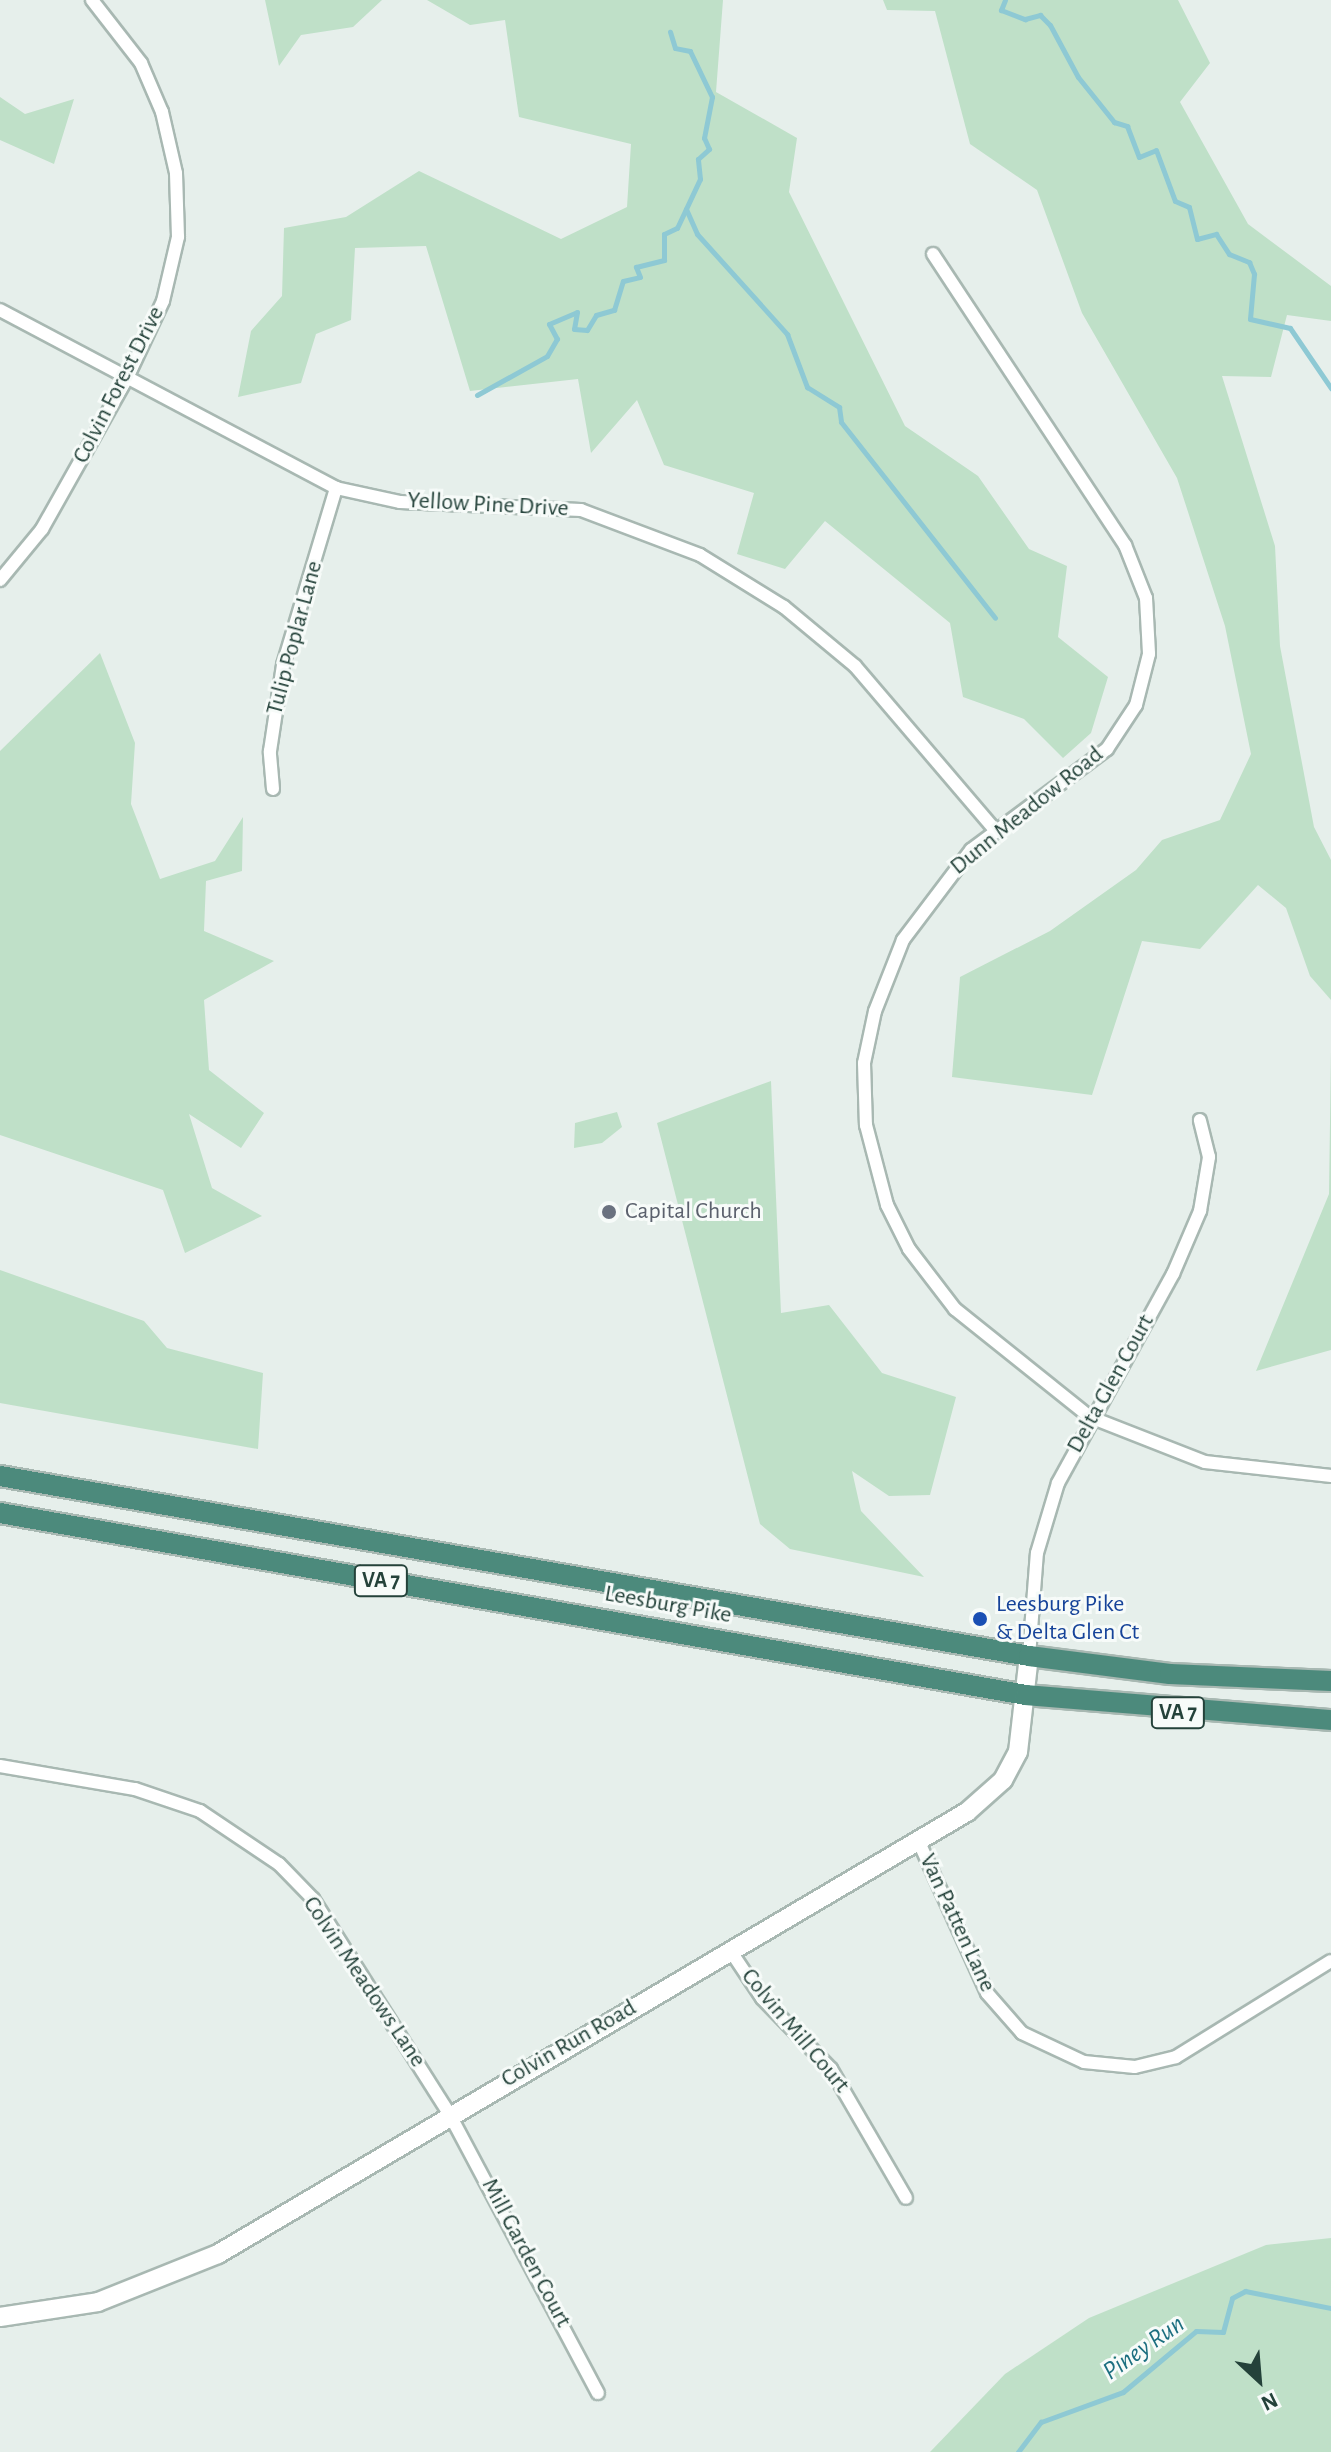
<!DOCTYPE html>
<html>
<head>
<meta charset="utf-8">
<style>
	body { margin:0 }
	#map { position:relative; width:1331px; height:2452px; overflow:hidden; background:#e6efeb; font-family:"Alegreya Sans",sans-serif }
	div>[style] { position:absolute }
	.green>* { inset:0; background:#bfe0c8 }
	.stream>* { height:5px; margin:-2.5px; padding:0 2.5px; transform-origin:2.5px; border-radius:2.5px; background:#8ec9d4 }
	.roads { filter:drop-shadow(2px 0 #a8b8b2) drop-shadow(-2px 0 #a8b8b2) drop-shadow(0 2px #a8b8b2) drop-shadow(0 -2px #a8b8b2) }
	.minor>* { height:12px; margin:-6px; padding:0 6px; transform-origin:6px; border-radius:6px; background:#fff }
	.secondary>* { height:18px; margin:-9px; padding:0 9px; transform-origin:9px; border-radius:9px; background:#fff }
	.trunk>* { height:20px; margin:-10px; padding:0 10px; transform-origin:10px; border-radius:10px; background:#4c8a7c }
	.dots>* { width:22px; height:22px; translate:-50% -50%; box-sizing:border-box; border:4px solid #f7fbf9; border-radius:50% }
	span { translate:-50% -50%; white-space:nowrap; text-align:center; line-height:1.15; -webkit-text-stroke:6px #f7fbf9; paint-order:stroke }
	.shield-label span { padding:2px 6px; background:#f7fbf9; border:2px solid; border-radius:6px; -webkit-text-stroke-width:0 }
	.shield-label { font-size:22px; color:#24423a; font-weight:700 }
	.street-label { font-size:24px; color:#24423a }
	.worship-label { font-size:24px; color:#5b616d }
	.left { translate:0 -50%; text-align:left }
	.transit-label { font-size:24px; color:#164399 }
	.water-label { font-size:26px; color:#1c6f80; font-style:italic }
	.north { position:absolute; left:1219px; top:2340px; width:80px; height:80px; -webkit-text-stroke:6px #f7fbf9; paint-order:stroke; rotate:154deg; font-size:22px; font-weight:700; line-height:32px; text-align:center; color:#24423a }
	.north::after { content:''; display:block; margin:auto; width:28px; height:36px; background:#24423a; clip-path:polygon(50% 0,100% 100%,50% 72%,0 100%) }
</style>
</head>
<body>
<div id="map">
	<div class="green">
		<div style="clip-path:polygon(265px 0,382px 0,353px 27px,301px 35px,279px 66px)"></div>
		<div style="clip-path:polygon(427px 0,723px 0,716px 92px,797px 138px,789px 192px,905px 426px,978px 476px,1029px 549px,1067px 566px,1058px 637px,1108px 677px,1091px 733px,1063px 758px,1024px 719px,963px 697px,950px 623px,825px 521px,785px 569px,737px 554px,754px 493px,664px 465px,637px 400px,591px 453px,578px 379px,470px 391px,426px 246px,355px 248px,351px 320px,316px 334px,301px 383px,238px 397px,251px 331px,282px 296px,284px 228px,346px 217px,419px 171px,561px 239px,627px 207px,631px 144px,519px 117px,505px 20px,470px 25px)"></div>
		<div style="clip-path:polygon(883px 0,1178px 0,1210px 63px,1180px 102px,1248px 224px,1331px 286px,1331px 321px,1287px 315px,1271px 377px,1222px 376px,1275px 546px,1280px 646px,1314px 827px,1331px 860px,1331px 1000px,1310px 976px,1286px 908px,1258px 885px,1200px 949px,1142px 941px,1092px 1095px,952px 1077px,960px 977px,1050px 931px,1136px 870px,1162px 840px,1220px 820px,1251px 754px,1225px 626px,1177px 478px,1082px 313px,1037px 190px,970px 144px,935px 11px,887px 10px)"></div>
		<div style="clip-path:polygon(0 97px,25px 114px,74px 99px,54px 164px,0 140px)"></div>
		<div style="clip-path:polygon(100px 653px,135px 743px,131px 804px,160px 879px,215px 861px,243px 817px,242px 871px,206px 881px,204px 931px,274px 961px,204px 1000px,209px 1070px,264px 1113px,241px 1148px,189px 1114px,212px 1188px,262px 1216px,185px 1253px,163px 1190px,0 1135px,0 751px)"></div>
		<div style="clip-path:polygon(1331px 1050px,1331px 1350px,1256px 1371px,1329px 1194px)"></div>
		<div style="clip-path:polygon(771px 1081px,781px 1313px,829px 1305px,882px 1373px,956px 1397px,930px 1495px,889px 1496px,852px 1471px,861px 1511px,924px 1577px,790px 1549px,760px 1524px,657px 1123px)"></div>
		<div style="clip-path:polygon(617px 1112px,622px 1127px,602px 1143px,574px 1148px,575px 1123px)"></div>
		<div style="clip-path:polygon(0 1270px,144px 1321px,167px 1348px,263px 1373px,258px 1449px,0 1403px)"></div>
		<div style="clip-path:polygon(1331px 2238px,1331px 2452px,930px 2452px,1005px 2374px,1089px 2318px,1266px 2245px)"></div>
	</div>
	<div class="stream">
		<div style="left:1005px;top:0;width:11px;rotate:112deg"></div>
		<div style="left:1001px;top:10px;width:26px;rotate:21deg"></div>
		<div style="left:1025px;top:19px;width:16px;rotate:-15deg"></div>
		<div style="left:1040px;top:15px;width:14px;rotate:45deg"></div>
		<div style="left:1050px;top:25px;width:59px;rotate:61.7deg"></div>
		<div style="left:1078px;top:77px;width:58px;rotate:51.3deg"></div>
		<div style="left:1114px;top:122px;width:14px;rotate:17deg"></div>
		<div style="left:1127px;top:126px;width:33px;rotate:69deg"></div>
		<div style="left:1139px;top:157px;width:18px;rotate:-22deg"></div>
		<div style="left:1156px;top:150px;width:54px;rotate:69.6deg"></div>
		<div style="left:1175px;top:201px;width:15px;rotate:23deg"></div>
		<div style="left:1189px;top:207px;width:33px;rotate:76deg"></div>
		<div style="left:1197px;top:239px;width:20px;rotate:-15deg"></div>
		<div style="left:1216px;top:234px;width:24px;rotate:57deg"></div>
		<div style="left:1229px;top:254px;width:22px;rotate:22deg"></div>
		<div style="left:1249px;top:262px;width:13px;rotate:67deg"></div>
		<div style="left:1254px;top:274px;width:45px;rotate:95.1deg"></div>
		<div style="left:1250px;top:319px;width:41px;rotate:12.7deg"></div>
		<div style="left:1290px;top:328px;width:73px;rotate:55.7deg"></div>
		<div style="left:686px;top:209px;width:27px;rotate:66deg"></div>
		<div style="left:697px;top:234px;width:135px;rotate:48deg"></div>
		<div style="left:787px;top:334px;width:57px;rotate:69.3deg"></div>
		<div style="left:807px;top:387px;width:38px;rotate:32deg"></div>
		<div style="left:839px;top:407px;width:15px;rotate:82deg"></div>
		<div style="left:841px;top:422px;width:249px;rotate:51.8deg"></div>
		<div style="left:477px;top:395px;width:80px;rotate:-29.1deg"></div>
		<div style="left:547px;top:356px;width:20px;rotate:-60deg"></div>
		<div style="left:557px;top:339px;width:17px;rotate:-118deg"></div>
		<div style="left:549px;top:324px;width:30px;rotate:-23deg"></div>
		<div style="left:577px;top:312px;width:17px;rotate:100deg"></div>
		<div style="left:574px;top:329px;width:13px;rotate:4deg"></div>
		<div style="left:587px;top:330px;width:17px;rotate:-59deg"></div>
		<div style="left:596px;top:315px;width:19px;rotate:-16deg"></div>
		<div style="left:614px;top:310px;width:30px;rotate:-73deg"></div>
		<div style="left:623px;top:281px;width:17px;rotate:-13deg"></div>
		<div style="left:640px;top:277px;width:11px;rotate:-112deg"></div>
		<div style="left:636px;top:267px;width:29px;rotate:-14deg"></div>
		<div style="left:664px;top:260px;width:26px;rotate:-90deg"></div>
		<div style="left:664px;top:234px;width:14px;rotate:-25deg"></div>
		<div style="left:677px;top:228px;width:54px;rotate:-64.9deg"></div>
		<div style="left:700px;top:179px;width:20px;rotate:-96deg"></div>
		<div style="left:698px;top:159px;width:15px;rotate:-42deg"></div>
		<div style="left:709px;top:149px;width:12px;rotate:-114deg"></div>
		<div style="left:704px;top:138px;width:42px;rotate:-79deg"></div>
		<div style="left:712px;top:97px;width:51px;rotate:-115.6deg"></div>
		<div style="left:690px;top:51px;width:15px;rotate:-169deg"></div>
		<div style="left:675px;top:48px;width:17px;rotate:-107deg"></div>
		<div style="left:1018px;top:2452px;width:38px;rotate:-53deg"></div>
		<div style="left:1041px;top:2422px;width:87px;rotate:-20.1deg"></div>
		<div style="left:1123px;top:2392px;width:95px;rotate:-39.9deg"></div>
		<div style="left:1196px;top:2331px;width:27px;rotate:2deg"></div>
		<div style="left:1223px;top:2332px;width:35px;rotate:-75deg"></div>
		<div style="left:1232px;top:2298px;width:15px;rotate:-28deg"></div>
		<div style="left:1245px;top:2291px;width:88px;rotate:11.2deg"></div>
	</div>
	<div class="roads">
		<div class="minor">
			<div style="left:933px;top:254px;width:349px;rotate:56.6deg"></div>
			<div style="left:1125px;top:545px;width:57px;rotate:68.4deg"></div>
			<div style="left:1146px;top:598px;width:56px;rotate:86.9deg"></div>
			<div style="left:1149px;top:654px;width:53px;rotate:104.3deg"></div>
			<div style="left:1136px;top:705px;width:53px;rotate:123.4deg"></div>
			<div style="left:1107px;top:749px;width:169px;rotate:143.4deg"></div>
			<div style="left:971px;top:850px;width:113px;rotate:127.1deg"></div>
			<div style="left:903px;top:940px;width:76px;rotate:111.5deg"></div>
			<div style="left:875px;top:1011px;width:53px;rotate:101.9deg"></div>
			<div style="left:864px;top:1063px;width:62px;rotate:88.2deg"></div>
			<div style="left:866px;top:1125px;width:83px;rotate:75.3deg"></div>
			<div style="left:887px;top:1205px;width:49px;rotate:63.4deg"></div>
			<div style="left:909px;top:1249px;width:76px;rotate:52.5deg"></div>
			<div style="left:955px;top:1309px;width:173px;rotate:38.7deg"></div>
			<div style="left:1090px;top:1417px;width:123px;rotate:21.4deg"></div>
			<div style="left:1205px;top:1462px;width:127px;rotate:6.3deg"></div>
			<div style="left:0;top:310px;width:380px;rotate:27.9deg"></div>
			<div style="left:336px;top:488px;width:66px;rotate:12.3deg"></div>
			<div style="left:400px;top:502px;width:181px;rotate:2.5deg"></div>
			<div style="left:581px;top:510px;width:127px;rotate:20.7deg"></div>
			<div style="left:700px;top:555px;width:99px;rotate:31.8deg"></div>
			<div style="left:784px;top:607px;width:92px;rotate:39.7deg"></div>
			<div style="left:855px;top:666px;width:218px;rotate:49.5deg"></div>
			<div style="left:0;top:580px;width:66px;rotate:-50.5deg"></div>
			<div style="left:42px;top:529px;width:173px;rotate:-60.6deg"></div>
			<div style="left:127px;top:378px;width:85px;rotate:-64.9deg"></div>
			<div style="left:163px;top:301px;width:66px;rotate:-76.8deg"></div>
			<div style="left:178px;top:237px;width:64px;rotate:-91.8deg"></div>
			<div style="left:176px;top:173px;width:63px;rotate:-102.9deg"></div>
			<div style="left:162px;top:112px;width:53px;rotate:-113.2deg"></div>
			<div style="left:141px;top:63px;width:80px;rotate:-127.9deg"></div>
			<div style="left:273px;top:789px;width:38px;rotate:-95deg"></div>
			<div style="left:270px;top:751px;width:87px;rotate:-81.4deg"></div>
			<div style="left:283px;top:665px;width:185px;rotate:-73.3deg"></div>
			<div style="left:1029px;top:1656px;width:103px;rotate:-85.6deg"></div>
			<div style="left:1037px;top:1553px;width:73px;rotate:-73.3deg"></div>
			<div style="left:1058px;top:1483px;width:239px;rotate:-61.2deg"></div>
			<div style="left:1173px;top:1274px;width:69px;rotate:-66.8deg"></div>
			<div style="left:1200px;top:1211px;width:55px;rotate:-80.5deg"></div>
			<div style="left:1209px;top:1157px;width:38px;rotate:-104deg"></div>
			<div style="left:0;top:1766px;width:137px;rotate:9.7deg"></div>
			<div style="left:135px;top:1789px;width:69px;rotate:18.7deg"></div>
			<div style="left:200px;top:1811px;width:95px;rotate:33.9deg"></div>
			<div style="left:279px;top:1864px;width:49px;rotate:45.8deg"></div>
			<div style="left:313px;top:1899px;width:256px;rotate:57.6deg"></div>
			<div style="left:450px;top:2115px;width:315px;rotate:62deg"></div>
			<div style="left:918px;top:1840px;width:168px;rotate:65.7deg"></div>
			<div style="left:987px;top:1993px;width:53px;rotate:48.8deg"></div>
			<div style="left:1022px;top:2033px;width:68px;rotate:25.1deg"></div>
			<div style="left:1084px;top:2062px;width:51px;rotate:5.6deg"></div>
			<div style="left:1135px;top:2067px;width:42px;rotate:-13.7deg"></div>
			<div style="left:1176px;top:2057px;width:182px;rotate:-31.8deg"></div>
			<div style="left:730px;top:1950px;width:58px;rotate:56.3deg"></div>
			<div style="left:762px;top:1998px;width:99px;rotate:45.8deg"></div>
			<div style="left:831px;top:2069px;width:149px;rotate:59.8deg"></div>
		</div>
		<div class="secondary">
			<div style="left:0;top:2317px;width:99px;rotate:-8.7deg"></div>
			<div style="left:98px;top:2302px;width:129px;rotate:-21.8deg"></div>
			<div style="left:218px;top:2254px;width:870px;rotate:-30.55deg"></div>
			<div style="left:967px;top:1812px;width:48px;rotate:-41.6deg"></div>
			<div style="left:1003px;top:1780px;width:32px;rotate:-62deg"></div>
			<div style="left:1018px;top:1752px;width:97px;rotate:-83.5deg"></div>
		</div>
		<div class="trunk">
			<div style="left:0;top:1476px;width:1045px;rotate:9.92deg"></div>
			<div style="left:1029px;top:1656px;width:142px;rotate:7.3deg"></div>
			<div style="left:1170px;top:1674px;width:161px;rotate:2.5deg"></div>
			<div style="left:0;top:1513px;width:1042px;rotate:10.06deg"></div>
			<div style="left:1026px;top:1695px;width:306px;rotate:4.7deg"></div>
		</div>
	</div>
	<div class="dots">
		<div style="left:609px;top:1212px;background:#6b7280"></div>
		<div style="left:980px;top:1619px;background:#1a4fb4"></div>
	</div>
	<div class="shield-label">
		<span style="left:381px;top:1581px">VA 7</span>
		<span style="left:1178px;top:1713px">VA 7</span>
	</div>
	<div class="street-label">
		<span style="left:119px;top:385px;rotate:-63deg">Colvin Forest Drive</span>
		<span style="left:488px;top:505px;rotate:3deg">Yellow Pine Drive</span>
		<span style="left:295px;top:638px;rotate:-75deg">Tulip Poplar Lane</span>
		<span style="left:1027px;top:811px;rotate:-39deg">Dunn Meadow Road</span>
		<span style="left:1111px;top:1384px;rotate:-61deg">Delta Glen Court</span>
		<span style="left:668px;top:1605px;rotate:10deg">Leesburg Pike</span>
		<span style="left:957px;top:1923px;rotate:65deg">Van Patten Lane</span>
		<span style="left:364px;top:1982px;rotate:56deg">Colvin Meadows Lane</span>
		<span style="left:795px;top:2031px;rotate:50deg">Colvin Mill Court</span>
		<span style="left:569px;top:2044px;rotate:-30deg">Colvin Run Road</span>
		<span style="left:526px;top:2253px;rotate:62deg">Mill Garden Court</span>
	</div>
	<div class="worship-label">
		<span class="left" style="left:625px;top:1212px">Capital Church</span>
	</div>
	<div class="transit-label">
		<span class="left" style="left:996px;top:1619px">Leesburg Pike<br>&amp; Delta Glen Ct</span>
	</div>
	<div class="water-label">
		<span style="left:1144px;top:2348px;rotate:-35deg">Piney Run</span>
	</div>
	<div class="north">N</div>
</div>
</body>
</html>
